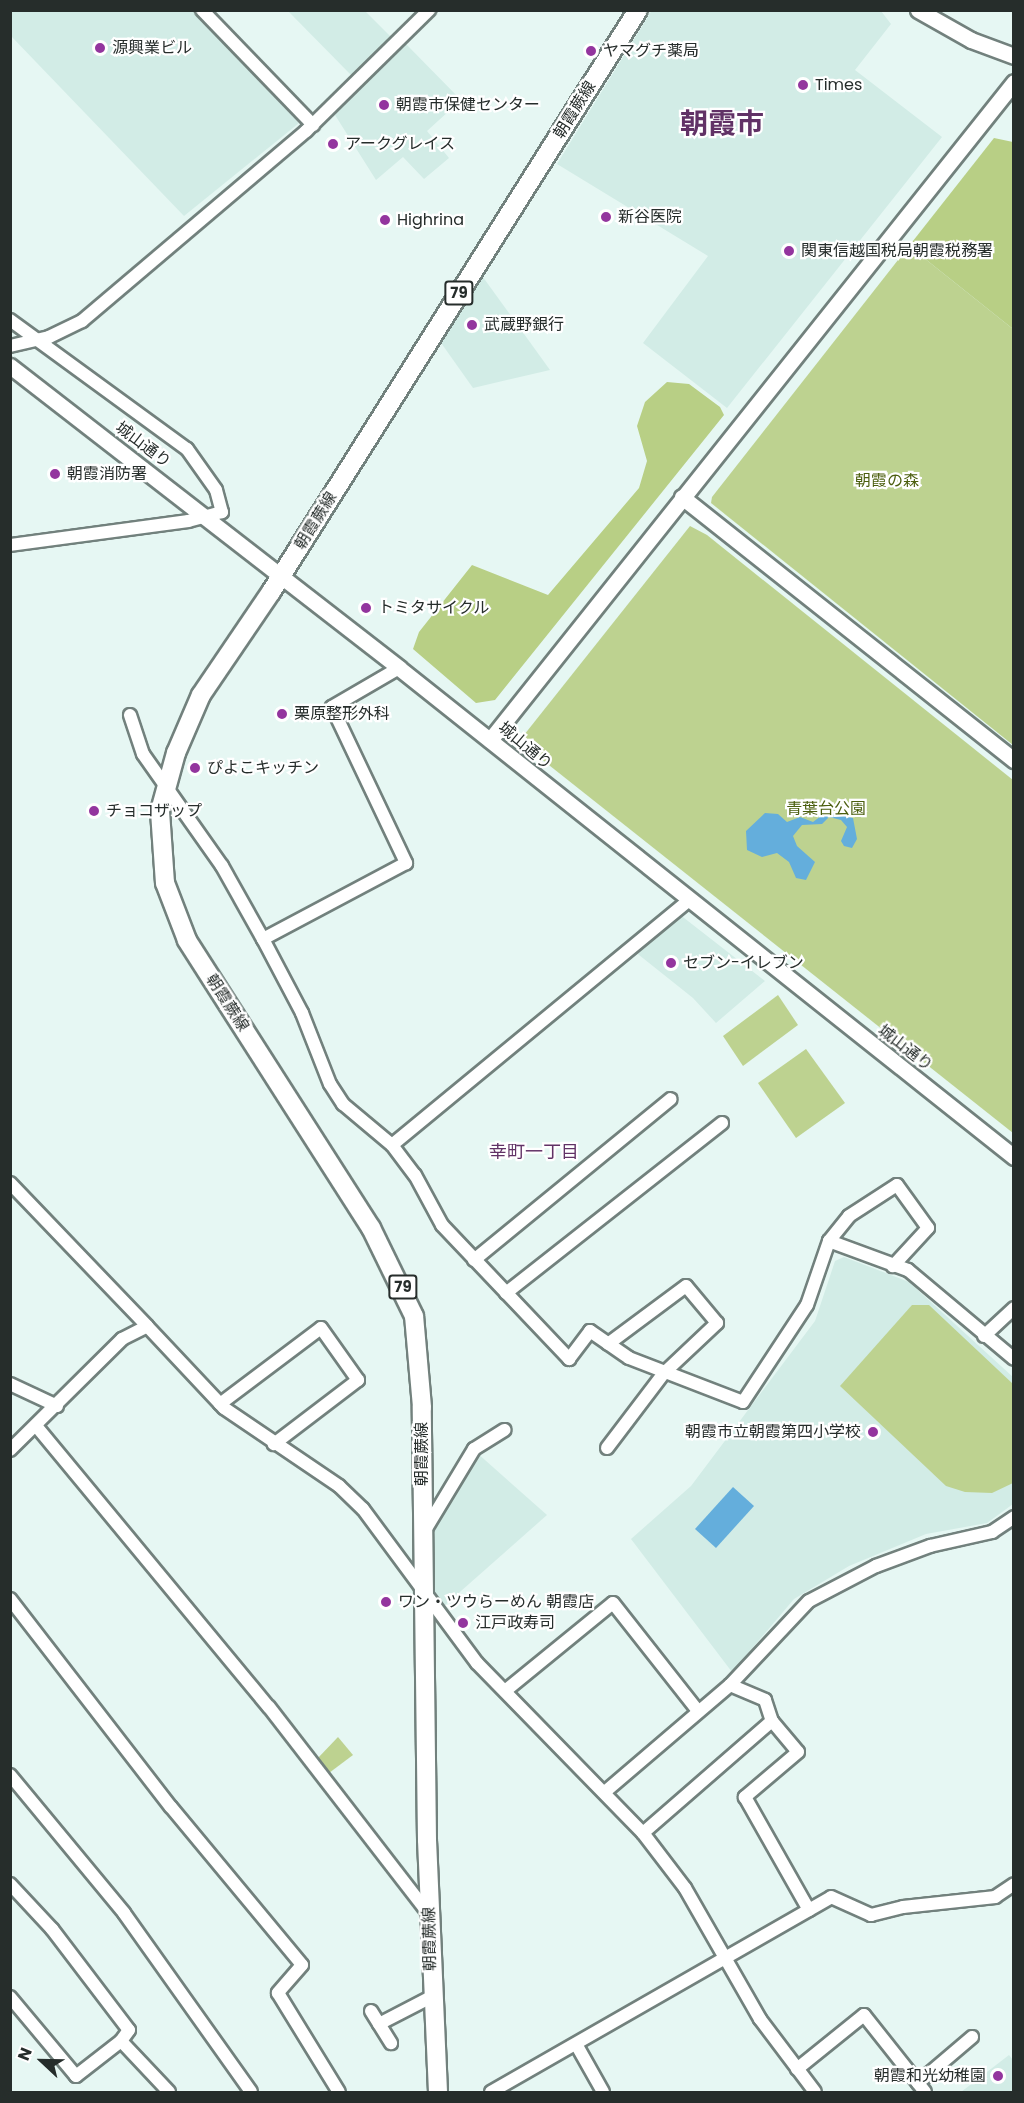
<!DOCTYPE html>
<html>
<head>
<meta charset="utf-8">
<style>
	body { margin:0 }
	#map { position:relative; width:1024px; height:2103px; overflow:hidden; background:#e6f7f3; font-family:Poppins,"Noto Sans JP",sans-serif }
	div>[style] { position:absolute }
	.built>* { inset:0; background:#d2ece6 }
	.green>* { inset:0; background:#bdd290 }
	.forest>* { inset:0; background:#b8cf85 }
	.water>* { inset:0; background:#64aedc }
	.roads { filter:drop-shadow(2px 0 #72817d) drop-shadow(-2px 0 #72817d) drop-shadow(0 2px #72817d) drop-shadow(0 -2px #72817d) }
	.minor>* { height:12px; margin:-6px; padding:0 6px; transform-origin:6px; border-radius:6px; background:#fff }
	.tertiary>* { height:15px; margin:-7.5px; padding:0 7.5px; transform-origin:7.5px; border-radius:7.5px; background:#fff }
	.primary>* { height:18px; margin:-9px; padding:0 9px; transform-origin:9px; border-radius:9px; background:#fff }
	.dots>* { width:16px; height:16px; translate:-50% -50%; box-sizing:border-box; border:3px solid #fff; border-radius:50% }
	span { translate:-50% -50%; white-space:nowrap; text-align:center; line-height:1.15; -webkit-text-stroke:4.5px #fff; paint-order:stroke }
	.shield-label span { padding:2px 4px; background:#fff; border:2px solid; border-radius:4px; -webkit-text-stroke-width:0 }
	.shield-label { font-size:15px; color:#262d2b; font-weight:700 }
	.poi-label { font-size:16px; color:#262d2b }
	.left { translate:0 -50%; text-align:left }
	.right { translate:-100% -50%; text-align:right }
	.street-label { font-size:16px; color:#262d2b }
	.park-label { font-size:16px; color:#4c5f0f }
	.neighbourhood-label { font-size:18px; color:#613266 }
	.town-label { font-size:28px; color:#613266; font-weight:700 }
	.frame { position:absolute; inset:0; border:12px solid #262d2b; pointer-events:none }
	.north { position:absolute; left:12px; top:2031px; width:60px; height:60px; -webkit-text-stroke:4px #fff; paint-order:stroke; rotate:292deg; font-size:16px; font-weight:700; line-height:24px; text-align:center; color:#262d2b }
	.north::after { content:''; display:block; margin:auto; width:21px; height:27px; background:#262d2b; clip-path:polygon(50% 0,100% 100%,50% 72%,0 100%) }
</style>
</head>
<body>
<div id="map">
	<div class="built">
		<div style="clip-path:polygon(652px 10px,881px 11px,891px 24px,855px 70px,942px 137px,727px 408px,643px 343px,708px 256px,557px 164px)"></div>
		<div style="clip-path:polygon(10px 11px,193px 11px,299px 123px,184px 216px,11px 36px)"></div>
		<div style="clip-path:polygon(288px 11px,365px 11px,391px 37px,352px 76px)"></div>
		<div style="clip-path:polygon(405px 43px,461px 100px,427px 131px,449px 158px,424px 179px,403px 157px,376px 180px,335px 115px)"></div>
		<div style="clip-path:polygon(480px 273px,550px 370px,473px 388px,439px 340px)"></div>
		<div style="clip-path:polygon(679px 914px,765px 981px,716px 1023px,693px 998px,634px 951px)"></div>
		<div style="clip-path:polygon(844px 1257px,909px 1282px,1013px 1377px,1013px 1504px,987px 1523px,926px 1534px,849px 1566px,794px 1599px,732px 1672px,631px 1539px,691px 1486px,815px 1321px,835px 1261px)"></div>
		<div style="clip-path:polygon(476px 1452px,547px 1515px,444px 1606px,430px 1584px,430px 1530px)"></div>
		<div style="clip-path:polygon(1009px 2055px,1013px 2060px,1013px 2092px,961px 2092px)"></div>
	</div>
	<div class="green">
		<div style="clip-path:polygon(909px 246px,1013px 329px,1013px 745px,711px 503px,712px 497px)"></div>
		<div style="clip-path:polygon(690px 526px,707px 535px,1013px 780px,1013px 1133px,535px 754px,524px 735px)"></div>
		<div style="clip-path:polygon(778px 995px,798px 1025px,743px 1066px,723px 1036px)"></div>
		<div style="clip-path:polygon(806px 1049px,845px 1103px,796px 1138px,758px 1083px)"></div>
		<div style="clip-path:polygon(912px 1305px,929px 1305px,1013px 1384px,1013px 1483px,992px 1493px,965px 1492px,946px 1486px,840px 1386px)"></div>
		<div style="clip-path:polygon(338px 1737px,353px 1755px,329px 1773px,317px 1759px)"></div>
	</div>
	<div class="forest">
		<div style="clip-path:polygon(994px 138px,1013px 142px,1013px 329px,909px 246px)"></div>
		<div style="clip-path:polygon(667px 382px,689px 384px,720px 407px,724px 415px,495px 700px,476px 703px,413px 649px,419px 632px,472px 565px,548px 595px,639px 488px,647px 461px,637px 426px,645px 402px)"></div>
	</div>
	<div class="water">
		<div style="clip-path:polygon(829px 810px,853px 818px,857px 839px,852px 848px,844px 846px,841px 841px,847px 827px,841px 820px,829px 817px,822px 824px,802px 825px,793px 836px,797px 846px,815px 862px,806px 880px,796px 878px,789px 862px,777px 853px,762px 857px,747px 850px,746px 831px,765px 813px,778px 814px,787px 822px,800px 817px,813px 822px)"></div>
		<div style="clip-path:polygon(733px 1487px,754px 1506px,716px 1548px,695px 1529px)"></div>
	</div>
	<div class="roads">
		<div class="minor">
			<div style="left:202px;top:10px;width:160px;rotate:46deg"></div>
			<div style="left:10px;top:320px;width:219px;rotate:36.1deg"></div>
			<div style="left:187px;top:449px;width:50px;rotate:54.7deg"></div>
			<div style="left:216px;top:490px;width:23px;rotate:75deg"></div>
			<div style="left:222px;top:512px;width:35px;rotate:165deg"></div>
			<div style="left:188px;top:521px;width:180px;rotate:172.3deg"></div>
			<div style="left:10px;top:346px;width:40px;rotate:-13deg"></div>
			<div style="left:49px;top:337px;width:37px;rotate:-26deg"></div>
			<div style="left:82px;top:321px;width:294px;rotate:-40.3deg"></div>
			<div style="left:306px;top:131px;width:173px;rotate:-44.5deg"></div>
			<div style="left:399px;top:668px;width:78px;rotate:149.8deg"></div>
			<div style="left:332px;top:707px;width:173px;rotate:64.6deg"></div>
			<div style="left:406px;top:863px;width:162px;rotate:152deg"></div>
			<div style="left:263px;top:939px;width:84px;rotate:62.2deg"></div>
			<div style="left:302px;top:1013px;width:76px;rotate:68.5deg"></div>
			<div style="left:330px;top:1084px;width:24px;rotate:57deg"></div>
			<div style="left:343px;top:1104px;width:64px;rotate:39.9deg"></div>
			<div style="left:392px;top:1145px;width:38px;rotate:53deg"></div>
			<div style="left:415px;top:1175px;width:57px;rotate:61.6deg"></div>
			<div style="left:442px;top:1225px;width:185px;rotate:46.5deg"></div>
			<div style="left:569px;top:1359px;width:35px;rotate:-53deg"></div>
			<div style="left:590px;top:1331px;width:47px;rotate:34.7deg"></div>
			<div style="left:629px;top:1358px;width:122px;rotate:21.1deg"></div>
			<div style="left:743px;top:1402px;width:116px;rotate:-56.6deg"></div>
			<div style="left:807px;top:1305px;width:68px;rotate:-71deg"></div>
			<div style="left:829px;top:1241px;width:32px;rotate:-51deg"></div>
			<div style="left:849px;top:1216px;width:57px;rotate:-32.9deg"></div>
			<div style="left:897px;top:1185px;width:53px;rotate:54.2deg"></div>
			<div style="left:928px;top:1228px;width:52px;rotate:132.6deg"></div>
			<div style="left:130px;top:715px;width:41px;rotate:71.6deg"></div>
			<div style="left:143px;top:754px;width:137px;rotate:54.8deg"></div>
			<div style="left:222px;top:866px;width:84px;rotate:60.7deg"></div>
			<div style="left:392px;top:1145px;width:385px;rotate:-39.5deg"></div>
			<div style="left:10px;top:1183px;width:198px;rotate:46.2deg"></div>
			<div style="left:829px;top:1241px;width:84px;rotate:20.2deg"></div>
			<div style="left:908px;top:1270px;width:138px;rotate:40deg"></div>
			<div style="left:474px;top:1260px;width:254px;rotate:-39.3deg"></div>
			<div style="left:506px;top:1293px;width:275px;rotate:-38.2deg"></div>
			<div style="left:984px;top:1336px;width:41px;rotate:-43deg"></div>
			<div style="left:10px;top:1384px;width:52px;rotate:25.1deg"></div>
			<div style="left:220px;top:1404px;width:126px;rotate:-37deg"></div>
			<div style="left:321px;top:1328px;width:64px;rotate:54.6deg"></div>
			<div style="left:358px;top:1380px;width:106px;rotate:142.7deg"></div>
			<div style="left:37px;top:1427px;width:364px;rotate:50.4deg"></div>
			<div style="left:269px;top:1707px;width:262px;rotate:52.3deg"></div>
			<div style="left:607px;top:1448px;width:94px;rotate:-52.8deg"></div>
			<div style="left:664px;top:1373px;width:73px;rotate:-43.3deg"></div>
			<div style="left:717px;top:1323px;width:48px;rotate:-130deg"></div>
			<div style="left:686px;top:1286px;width:97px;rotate:143.4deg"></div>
			<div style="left:10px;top:1450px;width:158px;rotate:-44.7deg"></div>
			<div style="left:122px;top:1339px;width:28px;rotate:-27deg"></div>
			<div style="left:147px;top:1326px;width:112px;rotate:46.8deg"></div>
			<div style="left:224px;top:1408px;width:139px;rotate:34.1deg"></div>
			<div style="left:339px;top:1486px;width:33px;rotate:44deg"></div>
			<div style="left:363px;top:1509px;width:192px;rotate:53.5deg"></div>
			<div style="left:477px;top:1663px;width:238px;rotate:45.7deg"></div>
			<div style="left:643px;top:1833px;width:69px;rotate:52.6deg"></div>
			<div style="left:685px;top:1888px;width:151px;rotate:60.2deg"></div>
			<div style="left:760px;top:2019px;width:91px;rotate:53deg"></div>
			<div style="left:424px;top:1532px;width:97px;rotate:-58.9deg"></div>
			<div style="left:474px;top:1449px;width:36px;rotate:-32deg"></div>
			<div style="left:10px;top:1599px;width:263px;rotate:52.3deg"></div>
			<div style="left:171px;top:1807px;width:205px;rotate:50.3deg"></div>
			<div style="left:302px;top:1965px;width:37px;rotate:131deg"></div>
			<div style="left:278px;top:1993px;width:116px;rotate:58.4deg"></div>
			<div style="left:730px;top:1685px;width:38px;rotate:23deg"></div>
			<div style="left:765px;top:1700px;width:22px;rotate:72deg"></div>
			<div style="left:772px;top:1721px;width:40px;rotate:50deg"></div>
			<div style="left:798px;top:1752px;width:70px;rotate:139.7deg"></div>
			<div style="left:745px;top:1797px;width:130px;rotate:60.5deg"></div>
			<div style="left:505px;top:1691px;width:139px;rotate:-39.2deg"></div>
			<div style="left:613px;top:1603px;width:137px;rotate:51.8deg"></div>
			<div style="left:10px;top:1775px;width:179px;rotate:50.4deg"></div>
			<div style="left:124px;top:1913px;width:219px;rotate:54.6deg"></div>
			<div style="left:606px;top:1791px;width:163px;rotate:-40.5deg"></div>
			<div style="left:730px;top:1685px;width:115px;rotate:-46.8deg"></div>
			<div style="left:809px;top:1601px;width:76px;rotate:-27.6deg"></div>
			<div style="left:876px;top:1566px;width:58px;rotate:-20.3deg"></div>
			<div style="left:930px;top:1546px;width:64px;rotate:-12.7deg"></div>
			<div style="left:992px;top:1532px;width:27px;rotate:-34deg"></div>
			<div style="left:643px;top:1833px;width:171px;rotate:-41deg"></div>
			<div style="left:10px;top:1884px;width:62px;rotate:47deg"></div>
			<div style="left:52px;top:1929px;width:127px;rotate:52.7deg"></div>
			<div style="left:129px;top:2030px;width:14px;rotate:126deg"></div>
			<div style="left:121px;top:2041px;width:70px;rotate:46.7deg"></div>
			<div style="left:10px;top:1997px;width:103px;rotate:50.1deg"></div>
			<div style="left:76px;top:2076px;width:57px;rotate:-37.9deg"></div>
			<div style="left:371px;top:2011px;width:38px;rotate:58deg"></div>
			<div style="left:379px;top:2024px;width:59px;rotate:-27.4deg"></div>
			<div style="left:576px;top:2044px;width:55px;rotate:60.6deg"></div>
			<div style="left:797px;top:2069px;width:86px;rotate:-38.9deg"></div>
			<div style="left:864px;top:2015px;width:98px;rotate:51.6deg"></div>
			<div style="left:918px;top:2083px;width:71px;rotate:-40.4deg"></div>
			<div style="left:491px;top:2092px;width:392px;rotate:-29.8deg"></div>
			<div style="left:831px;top:1897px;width:44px;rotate:24.2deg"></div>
			<div style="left:871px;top:1915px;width:33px;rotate:-14deg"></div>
			<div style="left:903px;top:1907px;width:93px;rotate:-6.2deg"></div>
			<div style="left:995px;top:1897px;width:23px;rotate:-34deg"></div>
		</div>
		<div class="tertiary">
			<div style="left:918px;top:10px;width:61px;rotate:29.5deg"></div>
			<div style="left:971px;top:40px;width:46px;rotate:20.4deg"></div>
			<div style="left:10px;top:366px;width:492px;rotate:37.8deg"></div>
			<div style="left:399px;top:668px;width:786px;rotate:38.49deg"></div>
			<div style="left:682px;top:497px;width:424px;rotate:38.4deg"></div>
			<div style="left:490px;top:740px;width:841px;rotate:-51.47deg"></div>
		</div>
		<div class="primary">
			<div style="left:438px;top:2092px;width:252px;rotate:-92.5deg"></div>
			<div style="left:427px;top:1840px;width:433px;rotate:-90.7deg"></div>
			<div style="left:422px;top:1407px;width:91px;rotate:-95deg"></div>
			<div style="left:414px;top:1316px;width:98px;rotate:-116deg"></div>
			<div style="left:371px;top:1228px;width:342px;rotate:-122.6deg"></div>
			<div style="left:187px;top:940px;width:61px;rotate:-111.1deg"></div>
			<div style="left:165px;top:883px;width:72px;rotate:-94deg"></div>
			<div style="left:160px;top:811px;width:60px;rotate:-74.6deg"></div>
			<div style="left:176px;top:753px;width:63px;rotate:-66.7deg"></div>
			<div style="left:201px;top:695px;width:125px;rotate:-55.8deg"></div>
			<div style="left:271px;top:592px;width:688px;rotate:-57.77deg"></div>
		</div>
	</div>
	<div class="dots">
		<div style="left:100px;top:48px;background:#93359e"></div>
		<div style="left:591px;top:51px;background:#93359e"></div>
		<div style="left:803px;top:85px;background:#93359e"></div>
		<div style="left:384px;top:105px;background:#93359e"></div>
		<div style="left:333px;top:144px;background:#93359e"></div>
		<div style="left:606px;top:217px;background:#93359e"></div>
		<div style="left:385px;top:220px;background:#93359e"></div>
		<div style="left:789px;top:251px;background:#93359e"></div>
		<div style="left:472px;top:325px;background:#93359e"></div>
		<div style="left:55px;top:474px;background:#93359e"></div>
		<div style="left:366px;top:608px;background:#93359e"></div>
		<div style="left:282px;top:714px;background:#93359e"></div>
		<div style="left:195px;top:768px;background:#93359e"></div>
		<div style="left:94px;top:811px;background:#93359e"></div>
		<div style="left:671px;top:963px;background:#93359e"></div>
		<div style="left:873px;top:1432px;background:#93359e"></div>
		<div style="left:386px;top:1602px;background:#93359e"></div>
		<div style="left:463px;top:1623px;background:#93359e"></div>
		<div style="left:998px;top:2076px;background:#93359e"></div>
	</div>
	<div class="shield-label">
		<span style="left:459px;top:293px">79</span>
		<span style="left:403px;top:1287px">79</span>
	</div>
	<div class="poi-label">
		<span class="left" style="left:112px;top:48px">源興業ビル</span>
		<span class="left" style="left:603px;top:51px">ヤマグチ薬局</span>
		<span class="left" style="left:815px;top:85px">Times</span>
		<span class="left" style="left:396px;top:105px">朝霞市保健センター</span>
		<span class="left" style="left:345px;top:144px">アークグレイス</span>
		<span class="left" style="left:618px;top:217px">新谷医院</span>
		<span class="left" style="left:397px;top:220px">Highrina</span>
		<span class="left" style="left:801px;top:251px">関東信越国税局朝霞税務署</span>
		<span class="left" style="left:484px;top:325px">武蔵野銀行</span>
		<span class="left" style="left:67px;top:474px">朝霞消防署</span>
		<span class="left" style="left:378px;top:608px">トミタサイクル</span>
		<span class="left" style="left:294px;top:714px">栗原整形外科</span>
		<span class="left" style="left:207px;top:768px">ぴよこキッチン</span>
		<span class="left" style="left:106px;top:811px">チョコザップ</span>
		<span class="left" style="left:683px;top:963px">セブン-イレブン</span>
		<span class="right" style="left:861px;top:1432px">朝霞市立朝霞第四小学校</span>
		<span class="left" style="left:398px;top:1602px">ワン・ツウらーめん 朝霞店</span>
		<span class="left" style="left:475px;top:1623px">江戸政寿司</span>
		<span class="right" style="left:986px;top:2076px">朝霞和光幼稚園</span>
	</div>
	<div class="street-label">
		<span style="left:575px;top:110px;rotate:-58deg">朝霞蕨線</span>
		<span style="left:143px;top:445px;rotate:37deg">城山通り</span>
		<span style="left:316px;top:521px;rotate:-58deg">朝霞蕨線</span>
		<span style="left:525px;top:746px;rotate:40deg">城山通り</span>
		<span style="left:227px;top:1003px;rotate:57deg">朝霞蕨線</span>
		<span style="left:905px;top:1048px;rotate:38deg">城山通り</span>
		<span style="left:422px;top:1454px;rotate:-90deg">朝霞蕨線</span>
		<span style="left:430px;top:1939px;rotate:-91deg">朝霞蕨線</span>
	</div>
	<div class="park-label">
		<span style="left:887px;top:481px">朝霞の森</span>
		<span style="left:826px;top:809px">青葉台公園</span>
	</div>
	<div class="neighbourhood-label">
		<span style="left:534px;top:1152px">幸町一丁目</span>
	</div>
	<div class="town-label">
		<span style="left:722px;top:124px">朝霞市</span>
	</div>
	<div class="frame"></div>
	<div class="north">N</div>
</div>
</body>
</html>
